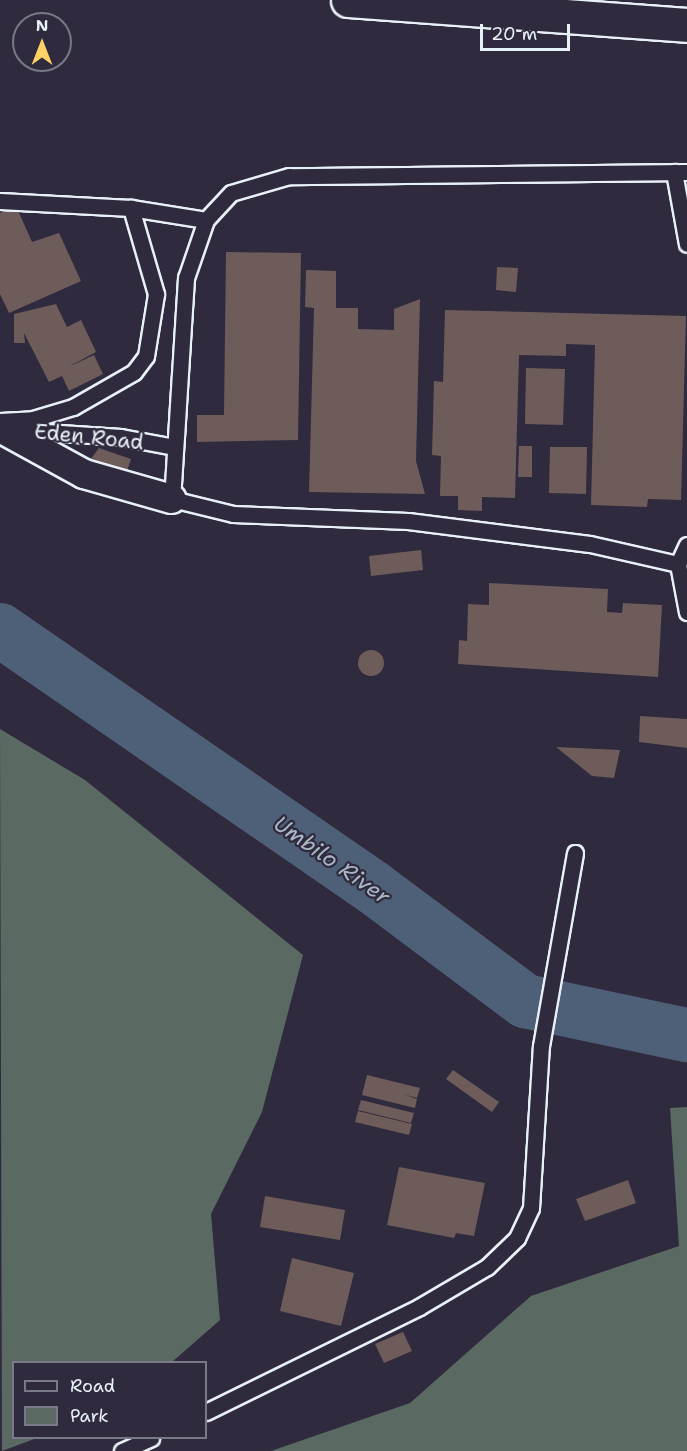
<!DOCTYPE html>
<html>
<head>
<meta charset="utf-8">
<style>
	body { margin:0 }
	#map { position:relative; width:687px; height:1451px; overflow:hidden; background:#2f2a3d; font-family:"Shantell Sans",sans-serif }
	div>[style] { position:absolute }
	.green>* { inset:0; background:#5a6a62 }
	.river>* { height:54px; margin:-27px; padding:0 27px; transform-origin:27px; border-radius:27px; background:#4e5f78 }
	.building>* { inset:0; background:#6e5c5b }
	.round { border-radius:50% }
	.roads { filter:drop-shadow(2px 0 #e8f1f8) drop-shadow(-2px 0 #e8f1f8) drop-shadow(0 2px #e8f1f8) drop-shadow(0 -2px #e8f1f8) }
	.service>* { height:15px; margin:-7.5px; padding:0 7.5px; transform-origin:7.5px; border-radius:7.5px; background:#2f2a3d }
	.minor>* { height:28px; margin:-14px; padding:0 14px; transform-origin:14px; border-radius:14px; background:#2f2a3d }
	.motorway>* { height:33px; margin:-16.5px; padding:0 16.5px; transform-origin:16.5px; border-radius:16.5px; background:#2f2a3d }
	span { translate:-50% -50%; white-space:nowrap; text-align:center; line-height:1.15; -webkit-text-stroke:4.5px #2f2a3d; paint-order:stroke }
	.street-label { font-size:21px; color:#e8f1f8 }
	.water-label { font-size:22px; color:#aab7c5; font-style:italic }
	.legend { position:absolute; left:12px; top:1361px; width:195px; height:78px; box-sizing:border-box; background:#2f2a3d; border:2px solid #797a88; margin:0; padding:8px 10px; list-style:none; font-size:18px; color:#e8f1f8 }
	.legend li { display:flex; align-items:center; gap:12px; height:30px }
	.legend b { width:30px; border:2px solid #797a88 }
	.north { position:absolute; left:12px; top:12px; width:60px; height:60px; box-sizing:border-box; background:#2f2a3d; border:2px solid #797a88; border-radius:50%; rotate:0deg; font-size:16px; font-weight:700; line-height:24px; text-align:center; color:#e8f1f8 }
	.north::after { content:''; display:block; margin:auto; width:21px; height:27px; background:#ffd166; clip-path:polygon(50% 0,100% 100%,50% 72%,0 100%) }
	.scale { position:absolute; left:480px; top:24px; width:90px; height:27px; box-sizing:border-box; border:3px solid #e8f1f8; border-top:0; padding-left:8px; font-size:18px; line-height:21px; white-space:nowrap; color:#e8f1f8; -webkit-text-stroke:4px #2f2a3d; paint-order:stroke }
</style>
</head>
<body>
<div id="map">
	<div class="green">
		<div style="clip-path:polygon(0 729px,85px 780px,303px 955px,262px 1112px,211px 1214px,220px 1320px,172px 1362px,14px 1362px,14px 1438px,37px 1438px,2px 1451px)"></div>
		<div style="clip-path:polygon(687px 1107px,687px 1451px,271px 1451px,410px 1403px,531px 1296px,679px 1246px,670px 1108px)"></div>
	</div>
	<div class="river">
		<div style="left:0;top:630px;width:454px;rotate:34.6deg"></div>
		<div style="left:374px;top:888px;width:189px;rotate:36.8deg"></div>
		<div style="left:525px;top:1001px;width:166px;rotate:11.9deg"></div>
	</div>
	<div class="building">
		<div style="clip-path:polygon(16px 206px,32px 242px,59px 233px,81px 281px,9px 313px,0 294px,0 213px)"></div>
		<div style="clip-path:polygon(226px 252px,301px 253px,298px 440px,197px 442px,197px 415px,224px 415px)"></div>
		<div style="clip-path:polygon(497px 267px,518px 268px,516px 292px,496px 290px)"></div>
		<div style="clip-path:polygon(306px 270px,336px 271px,336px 308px,358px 308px,358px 329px,394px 330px,394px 309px,420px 299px,416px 461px,425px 494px,309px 492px,314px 308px,305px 307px)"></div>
		<div style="clip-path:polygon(56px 304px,67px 327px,81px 320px,96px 352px,68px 367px,94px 355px,103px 374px,69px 391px,62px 376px,49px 382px,24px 333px,25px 343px,14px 343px,14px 314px)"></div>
		<div style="clip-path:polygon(445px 310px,686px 316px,681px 500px,648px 499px,647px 507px,591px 505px,595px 345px,566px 344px,566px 356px,519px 355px,515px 498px,482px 497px,482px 511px,458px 510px,458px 496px,440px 496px,441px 456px,432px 455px,434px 381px,443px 382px)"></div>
		<div style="clip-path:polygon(526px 368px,565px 369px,563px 425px,525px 424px)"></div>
		<div style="clip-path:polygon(519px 446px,532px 446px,532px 477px,518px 477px)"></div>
		<div style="clip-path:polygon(550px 447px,587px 447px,586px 494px,549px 493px)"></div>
		<div style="clip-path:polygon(99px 448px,131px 459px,123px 483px,87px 464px)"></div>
		<div style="clip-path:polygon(421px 550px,423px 570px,371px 576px,369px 556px)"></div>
		<div style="clip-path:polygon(489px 583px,608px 589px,607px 612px,622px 613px,623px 603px,662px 605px,658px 677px,458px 664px,459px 640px,467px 641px,468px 604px,489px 605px)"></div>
		<div class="round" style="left:358px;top:650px;width:26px;height:26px"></div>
		<div style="clip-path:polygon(640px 716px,687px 719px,687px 748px,639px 742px)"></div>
		<div style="clip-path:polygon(556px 747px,620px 750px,614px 778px,592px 776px)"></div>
		<div style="clip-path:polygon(453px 1070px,499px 1102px,492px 1112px,446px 1079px)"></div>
		<div style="clip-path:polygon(367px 1075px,420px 1088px,417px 1098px,403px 1094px,417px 1099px,415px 1108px,362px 1095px)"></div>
		<div style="clip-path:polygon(361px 1100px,414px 1113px,411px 1123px,358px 1110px)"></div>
		<div style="clip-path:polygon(358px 1111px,412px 1124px,409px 1135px,355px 1122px)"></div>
		<div style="clip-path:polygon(399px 1167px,485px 1183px,474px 1236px,456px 1233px,454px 1238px,387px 1225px)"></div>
		<div style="clip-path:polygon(628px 1180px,636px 1203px,585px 1221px,576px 1199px)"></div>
		<div style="clip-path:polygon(265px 1196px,345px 1210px,340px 1240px,260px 1227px)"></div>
		<div style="clip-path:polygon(292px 1258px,354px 1273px,341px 1326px,280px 1311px)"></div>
		<div style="clip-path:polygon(403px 1332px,412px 1351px,384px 1363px,375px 1344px)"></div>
	</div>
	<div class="roads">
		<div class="service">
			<div style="left:674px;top:172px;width:73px;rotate:79.8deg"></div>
			<div style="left:687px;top:172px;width:398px;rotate:179.4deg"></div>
			<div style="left:289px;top:176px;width:60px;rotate:163.7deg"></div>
			<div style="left:231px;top:193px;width:37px;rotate:133deg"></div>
			<div style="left:206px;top:220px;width:61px;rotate:109deg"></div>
			<div style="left:186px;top:278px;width:221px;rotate:93.6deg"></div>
			<div style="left:172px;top:499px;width:63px;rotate:13.8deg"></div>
			<div style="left:233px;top:514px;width:175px;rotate:2.3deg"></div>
			<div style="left:408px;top:521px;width:183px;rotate:7.2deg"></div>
			<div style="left:590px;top:544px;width:90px;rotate:12.8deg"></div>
			<div style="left:678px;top:564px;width:49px;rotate:79.4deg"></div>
			<div style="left:0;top:201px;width:131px;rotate:3.1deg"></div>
			<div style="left:131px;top:208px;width:76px;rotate:9.1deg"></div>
			<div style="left:0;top:421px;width:33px;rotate:-3deg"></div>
			<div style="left:33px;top:419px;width:42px;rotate:-16.7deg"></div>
			<div style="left:73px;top:407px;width:70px;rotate:-29.8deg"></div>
			<div style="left:134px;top:372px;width:20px;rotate:-53deg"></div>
			<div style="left:146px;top:356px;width:63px;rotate:-80.8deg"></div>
			<div style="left:156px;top:294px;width:90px;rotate:-106.2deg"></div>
			<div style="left:15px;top:430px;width:106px;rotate:3.8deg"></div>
			<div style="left:121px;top:437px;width:55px;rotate:10.5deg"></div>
			<div style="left:678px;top:564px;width:21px;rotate:-65deg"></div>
			<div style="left:206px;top:1412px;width:237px;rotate:-26.2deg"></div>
			<div style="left:419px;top:1307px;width:79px;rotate:-30.5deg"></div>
			<div style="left:487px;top:1267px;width:42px;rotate:-44deg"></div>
			<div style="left:517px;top:1238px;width:33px;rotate:-65deg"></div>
			<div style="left:531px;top:1208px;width:162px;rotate:-86.5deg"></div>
			<div style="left:541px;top:1046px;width:196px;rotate:-80deg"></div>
			<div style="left:122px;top:1451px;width:32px;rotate:-24deg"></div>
		</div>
		<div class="minor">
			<div style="left:0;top:428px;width:96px;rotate:28.7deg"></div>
			<div style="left:84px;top:474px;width:91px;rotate:15.9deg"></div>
		</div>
		<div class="motorway">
			<div style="left:348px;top:0;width:340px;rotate:4.2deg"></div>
		</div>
	</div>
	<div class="street-label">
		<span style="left:89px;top:437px;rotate:6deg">Eden Road</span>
	</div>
	<div class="water-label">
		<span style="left:332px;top:860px;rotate:35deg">Umbilo River</span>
	</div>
	<ul class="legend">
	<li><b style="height:8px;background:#2f2a3d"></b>Road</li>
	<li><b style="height:16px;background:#5a6a62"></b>Park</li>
	</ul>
	<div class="north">N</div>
	<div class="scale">20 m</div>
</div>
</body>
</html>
